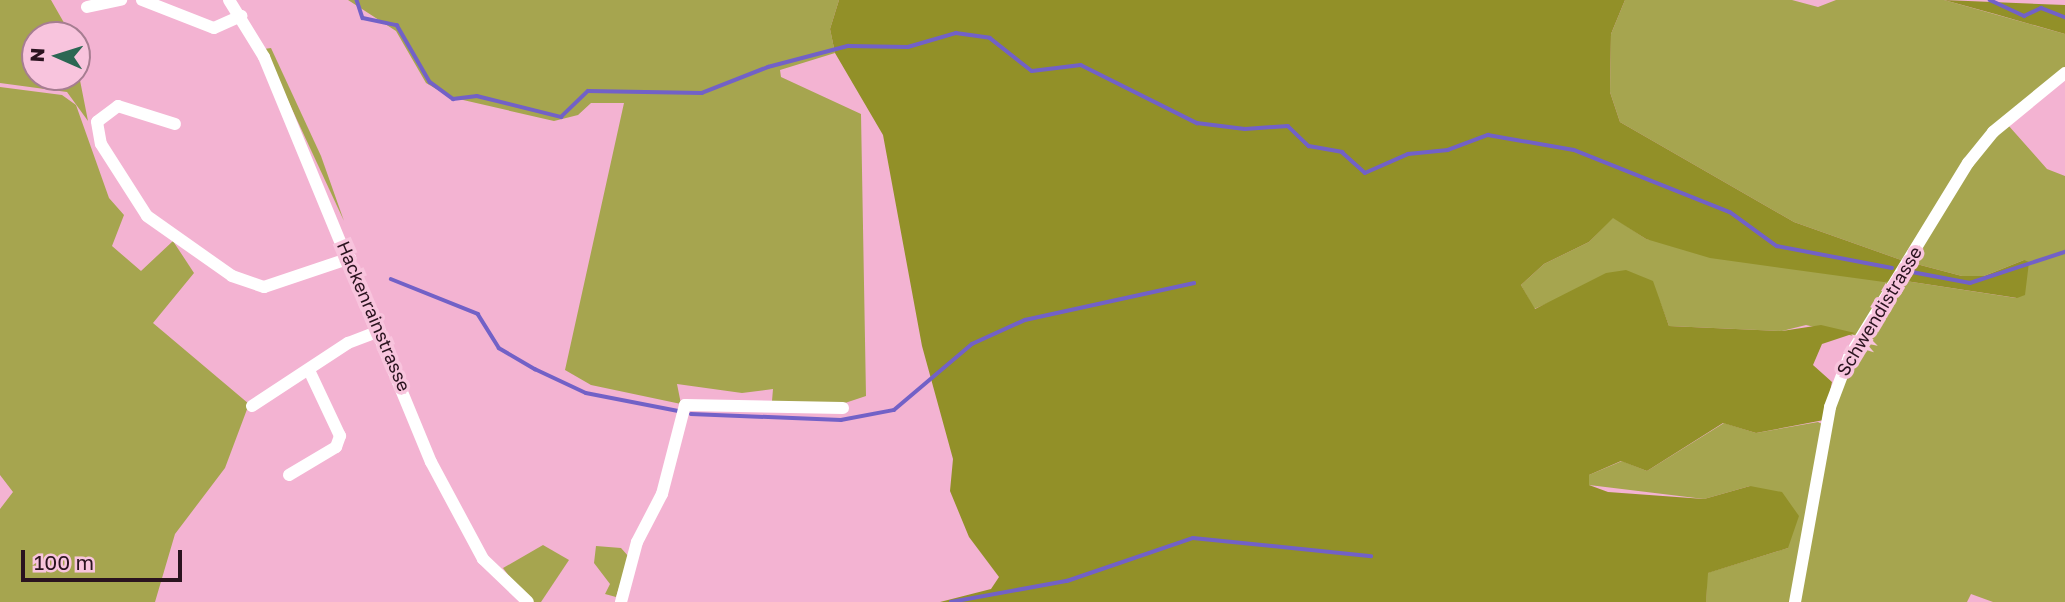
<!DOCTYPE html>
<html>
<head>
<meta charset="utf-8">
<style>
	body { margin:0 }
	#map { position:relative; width:2065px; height:602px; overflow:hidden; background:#f3b3d2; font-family:"Golos Text",sans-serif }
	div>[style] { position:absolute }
	.green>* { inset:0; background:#a6a54f }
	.forest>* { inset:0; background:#929028 }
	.stream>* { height:3.5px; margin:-1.75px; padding:0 1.75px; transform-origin:1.75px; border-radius:1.75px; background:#7261c7 }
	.minor>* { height:12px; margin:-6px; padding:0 6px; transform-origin:6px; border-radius:6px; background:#fff }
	span { translate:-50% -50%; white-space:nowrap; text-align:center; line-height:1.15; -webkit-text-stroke:7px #f8c4dd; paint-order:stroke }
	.street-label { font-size:18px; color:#2a131f }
	.north { position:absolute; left:21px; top:21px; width:70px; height:70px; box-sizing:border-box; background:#f8c4dd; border:2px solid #a67d91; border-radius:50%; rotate:273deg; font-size:19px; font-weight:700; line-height:28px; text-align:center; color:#2a131f }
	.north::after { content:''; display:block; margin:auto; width:24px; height:32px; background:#2b6753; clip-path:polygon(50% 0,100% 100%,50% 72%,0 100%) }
	.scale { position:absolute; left:21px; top:550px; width:161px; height:32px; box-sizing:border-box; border:4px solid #2a131f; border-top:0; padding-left:9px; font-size:21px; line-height:24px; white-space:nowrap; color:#2a131f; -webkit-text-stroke:5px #f8c4dd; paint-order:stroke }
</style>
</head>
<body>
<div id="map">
	<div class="green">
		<div style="clip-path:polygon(0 0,51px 0,71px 35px,35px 35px,35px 77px,77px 77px,77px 65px,88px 121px,67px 92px,0 83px)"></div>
		<div style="clip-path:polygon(348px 0,839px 0,830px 29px,835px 53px,780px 70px,781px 77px,861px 114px,866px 396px,842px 404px,772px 401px,773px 389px,742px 393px,677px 384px,681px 404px,591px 385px,565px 370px,624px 103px,591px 103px,578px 115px,554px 121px,450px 97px,426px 83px,396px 31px)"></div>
		<div style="clip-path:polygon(1625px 0,1792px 0,1818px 7px,1836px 0,1944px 0,2065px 34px,2065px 71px,2005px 121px,1904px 261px,1794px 222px,1620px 122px,1610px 92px,1611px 34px)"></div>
		<div style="clip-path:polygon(271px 48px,321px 156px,344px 221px,264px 49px)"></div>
		<div style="clip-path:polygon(0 87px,62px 95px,76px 105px,109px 198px,124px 215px,112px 246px,141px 271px,173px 241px,194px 273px,153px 323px,249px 404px,225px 468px,175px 534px,155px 602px,0 602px,0 509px,13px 492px,0 475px)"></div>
		<div style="clip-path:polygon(2008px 125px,2047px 169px,2065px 176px,2065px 602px,1993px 602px,1971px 594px,1967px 602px,1797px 602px,1838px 385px,1899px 280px,2016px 298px,2024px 260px,1984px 276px,1962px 276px,1909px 262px,1971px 163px)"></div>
		<div style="clip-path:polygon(1613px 217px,1646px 239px,1892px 281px,1858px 337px,1806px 325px,1782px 331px,1669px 326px,1660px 302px,1565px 296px,1534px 309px,1521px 285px,1544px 264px,1589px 242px)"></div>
		<div style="clip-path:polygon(1818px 422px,1824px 425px,1792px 602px,1706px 602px,1707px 573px,1788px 548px,1750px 486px,1704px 499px,1589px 485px,1589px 475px,1622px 461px,1647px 471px,1724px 423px,1756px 433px)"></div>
		<div style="clip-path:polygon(543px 545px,569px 560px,541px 602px,529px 602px,503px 568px)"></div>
		<div style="clip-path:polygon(596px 546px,621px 548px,629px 557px,616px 597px,605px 594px,610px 584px,594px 563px)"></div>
	</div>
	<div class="forest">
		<div style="clip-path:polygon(839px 0,1625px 0,1611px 34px,1610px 92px,1620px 122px,1794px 222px,1904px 261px,1892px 281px,1884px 282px,1710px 258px,1646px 239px,1613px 218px,1589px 242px,1544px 264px,1521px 285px,1535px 309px,1606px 273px,1626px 270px,1653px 281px,1669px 326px,1782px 331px,1821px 325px,1855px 333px,1822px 344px,1813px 365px,1832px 382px,1824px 420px,1756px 433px,1723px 423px,1647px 471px,1621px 461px,1589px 475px,1589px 485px,1608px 492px,1704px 499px,1750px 486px,1782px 492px,1799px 516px,1788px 548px,1708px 573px,1706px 602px,940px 602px,991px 589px,999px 577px,969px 537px,950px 491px,953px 459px,922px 346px,883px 135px,835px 53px,830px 29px)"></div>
		<div style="clip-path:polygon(1944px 0,2065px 5px,2065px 34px,1995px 14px)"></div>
		<div style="clip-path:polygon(2024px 260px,2029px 262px,2025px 295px,2017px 298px,1899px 280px,1909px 262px,1962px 276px,1984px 276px)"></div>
	</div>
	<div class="stream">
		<div style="left:357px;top:0;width:19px;rotate:72deg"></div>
		<div style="left:363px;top:18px;width:35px;rotate:12deg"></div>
		<div style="left:397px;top:25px;width:66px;rotate:59.9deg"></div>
		<div style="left:430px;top:82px;width:29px;rotate:36deg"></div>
		<div style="left:453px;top:99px;width:24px;rotate:-7deg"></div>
		<div style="left:477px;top:96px;width:87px;rotate:14deg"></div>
		<div style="left:561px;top:117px;width:37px;rotate:-44deg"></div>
		<div style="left:588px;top:91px;width:114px;rotate:1deg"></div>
		<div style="left:702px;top:93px;width:71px;rotate:-21.5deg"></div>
		<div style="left:768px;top:67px;width:83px;rotate:-14.7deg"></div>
		<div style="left:848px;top:46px;width:60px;rotate:1deg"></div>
		<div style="left:908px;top:47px;width:50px;rotate:-16.3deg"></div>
		<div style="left:956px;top:33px;width:34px;rotate:8deg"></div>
		<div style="left:990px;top:38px;width:53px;rotate:38.2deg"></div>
		<div style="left:1032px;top:71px;width:49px;rotate:-7deg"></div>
		<div style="left:1081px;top:65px;width:130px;rotate:26.6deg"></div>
		<div style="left:1197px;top:123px;width:48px;rotate:7.1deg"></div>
		<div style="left:1245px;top:129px;width:43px;rotate:-4deg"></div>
		<div style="left:1288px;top:126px;width:29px;rotate:44deg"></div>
		<div style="left:1309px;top:146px;width:34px;rotate:10deg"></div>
		<div style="left:1342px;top:152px;width:31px;rotate:42deg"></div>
		<div style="left:1365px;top:173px;width:47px;rotate:-23.8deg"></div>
		<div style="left:1408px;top:154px;width:40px;rotate:-5.7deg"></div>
		<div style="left:1448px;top:150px;width:43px;rotate:-20.6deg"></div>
		<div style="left:1488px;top:135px;width:87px;rotate:9.9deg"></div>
		<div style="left:1574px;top:150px;width:168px;rotate:21.7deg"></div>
		<div style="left:1730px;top:212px;width:58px;rotate:35.9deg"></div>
		<div style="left:1777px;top:246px;width:117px;rotate:10.8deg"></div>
		<div style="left:1990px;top:0;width:38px;rotate:25deg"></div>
		<div style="left:2024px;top:16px;width:19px;rotate:-25deg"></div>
		<div style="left:2041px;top:8px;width:26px;rotate:21deg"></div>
		<div style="left:1912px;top:272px;width:59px;rotate:10.7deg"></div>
		<div style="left:1970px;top:283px;width:100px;rotate:-18.1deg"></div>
		<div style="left:391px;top:279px;width:94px;rotate:21.9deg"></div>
		<div style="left:478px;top:314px;width:40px;rotate:58deg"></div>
		<div style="left:499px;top:348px;width:42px;rotate:30.3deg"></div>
		<div style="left:535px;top:369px;width:56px;rotate:25.2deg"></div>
		<div style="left:586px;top:393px;width:95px;rotate:11deg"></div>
		<div style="left:691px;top:414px;width:150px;rotate:2.3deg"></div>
		<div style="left:841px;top:420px;width:54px;rotate:-10.7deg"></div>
		<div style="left:894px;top:410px;width:102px;rotate:-40.2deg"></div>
		<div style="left:972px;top:344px;width:58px;rotate:-24.4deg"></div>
		<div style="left:1025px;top:320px;width:173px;rotate:-12.3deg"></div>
		<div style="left:951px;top:602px;width:118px;rotate:-10.3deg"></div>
		<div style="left:1067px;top:581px;width:133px;rotate:-18.8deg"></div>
		<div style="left:1193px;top:538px;width:179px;rotate:5.8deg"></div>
	</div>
	<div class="minor">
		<div style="left:142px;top:0;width:77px;rotate:21.3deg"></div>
		<div style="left:214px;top:28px;width:30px;rotate:-24deg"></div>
		<div style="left:229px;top:0;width:67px;rotate:58.4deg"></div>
		<div style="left:264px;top:57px;width:438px;rotate:67.6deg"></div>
		<div style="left:431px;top:462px;width:110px;rotate:61.8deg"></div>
		<div style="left:483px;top:559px;width:62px;rotate:43.7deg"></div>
		<div style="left:87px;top:7px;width:35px;rotate:-12deg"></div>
		<div style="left:175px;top:124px;width:60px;rotate:-162.5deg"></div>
		<div style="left:118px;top:106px;width:26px;rotate:143deg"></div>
		<div style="left:97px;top:122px;width:22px;rotate:80deg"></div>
		<div style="left:101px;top:144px;width:85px;rotate:57.4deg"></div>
		<div style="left:147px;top:216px;width:104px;rotate:35.2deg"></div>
		<div style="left:232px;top:276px;width:34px;rotate:19deg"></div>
		<div style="left:264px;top:287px;width:91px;rotate:-18.6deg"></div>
		<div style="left:252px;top:406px;width:115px;rotate:-33.3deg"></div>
		<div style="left:348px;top:343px;width:34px;rotate:-21deg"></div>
		<div style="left:289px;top:475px;width:55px;rotate:-30.8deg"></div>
		<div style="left:336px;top:447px;width:12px;rotate:-70deg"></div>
		<div style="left:340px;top:436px;width:73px;rotate:-115.2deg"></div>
		<div style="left:621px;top:602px;width:62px;rotate:-75.1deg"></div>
		<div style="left:637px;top:542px;width:54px;rotate:-62.5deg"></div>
		<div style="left:662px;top:494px;width:92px;rotate:-75.5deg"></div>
		<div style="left:685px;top:405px;width:158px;rotate:1.1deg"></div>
		<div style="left:1795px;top:602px;width:198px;rotate:-79.8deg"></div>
		<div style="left:1830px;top:407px;width:53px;rotate:-69.2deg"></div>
		<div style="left:1849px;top:357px;width:228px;rotate:-58.5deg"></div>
		<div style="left:1968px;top:163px;width:40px;rotate:-51deg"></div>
		<div style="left:1993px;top:132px;width:93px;rotate:-39.3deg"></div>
	</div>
	<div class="street-label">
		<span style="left:1879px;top:311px;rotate:-59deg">Schwendistrasse</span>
		<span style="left:374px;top:316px;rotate:67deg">Hackenrainstrasse</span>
	</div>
	<div class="north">N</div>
	<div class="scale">100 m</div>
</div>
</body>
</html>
